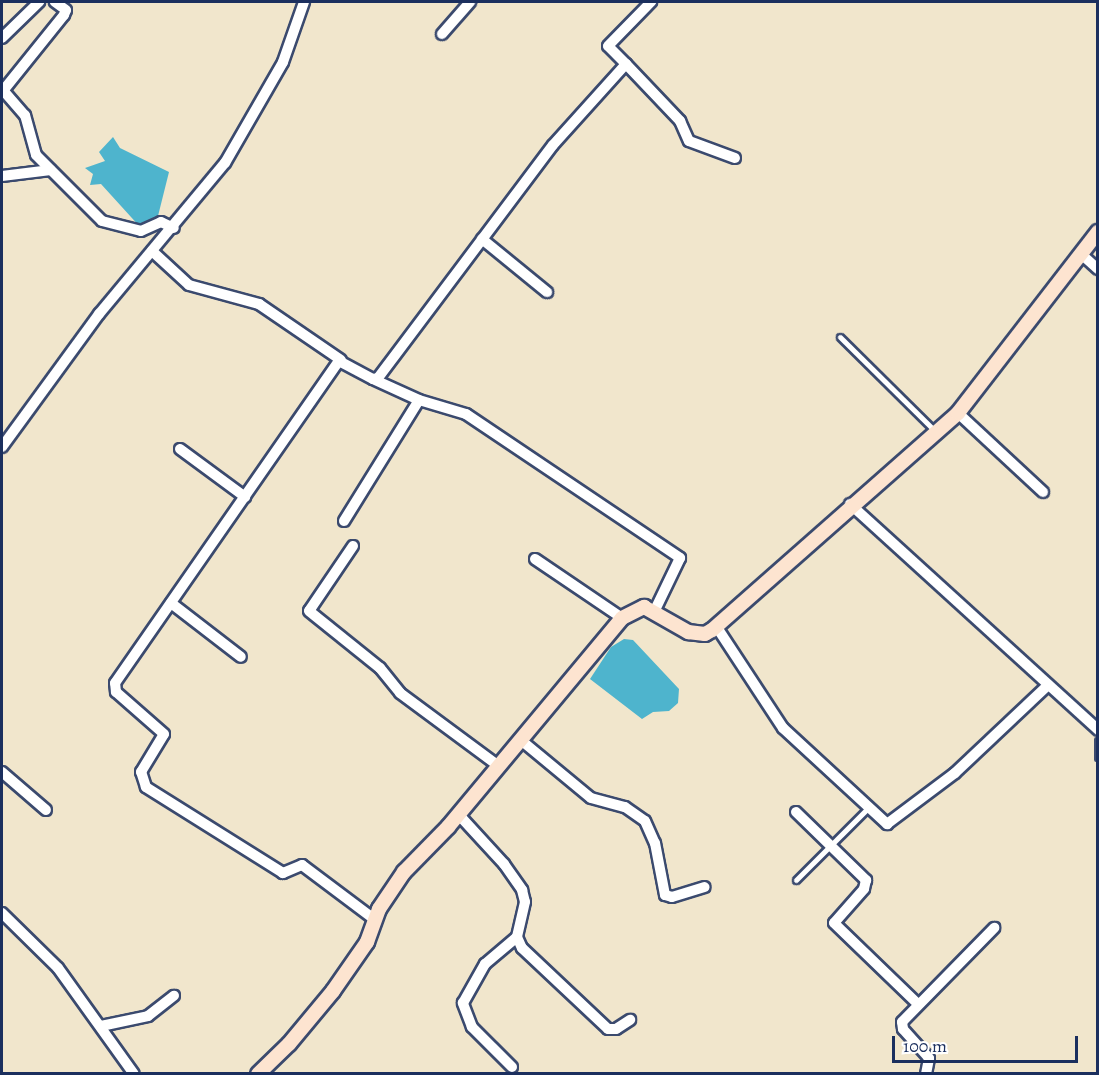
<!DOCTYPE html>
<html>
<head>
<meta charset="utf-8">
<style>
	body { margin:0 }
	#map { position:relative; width:1099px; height:1075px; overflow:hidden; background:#f1e6cc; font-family:Alegreya,serif }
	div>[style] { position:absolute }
	.water>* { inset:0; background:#4eb4cd }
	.roads { filter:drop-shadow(2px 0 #3b4a6e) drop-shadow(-2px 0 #3b4a6e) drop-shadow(0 2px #3b4a6e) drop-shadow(0 -2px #3b4a6e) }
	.lane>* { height:5px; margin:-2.5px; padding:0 2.5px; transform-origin:2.5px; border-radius:2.5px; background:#fff }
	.street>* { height:10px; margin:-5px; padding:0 5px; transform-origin:5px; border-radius:5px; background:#fff }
	.secondary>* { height:14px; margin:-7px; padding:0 7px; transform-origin:7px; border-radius:7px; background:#fde4d0 }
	span { translate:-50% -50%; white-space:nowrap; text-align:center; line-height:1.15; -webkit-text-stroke:4.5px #fff; paint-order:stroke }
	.frame { position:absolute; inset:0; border:3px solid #1b2f5e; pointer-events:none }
	.scale { position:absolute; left:892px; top:1036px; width:186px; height:27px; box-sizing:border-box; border:3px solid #1b2f5e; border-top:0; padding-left:8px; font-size:18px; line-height:21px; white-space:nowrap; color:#1b2f5e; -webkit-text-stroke:4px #fff; paint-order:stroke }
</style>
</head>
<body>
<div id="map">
	<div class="water">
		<div style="clip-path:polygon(113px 137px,120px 148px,169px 172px,158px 216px,148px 227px,141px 228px,101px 184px,90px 185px,93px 174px,85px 168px,105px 161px,99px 152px)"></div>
		<div style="clip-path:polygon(624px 639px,633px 640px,679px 689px,678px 703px,669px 711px,653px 712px,642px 719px,590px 679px,611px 647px)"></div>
	</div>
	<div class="roads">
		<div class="lane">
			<div style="left:840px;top:337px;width:134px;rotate:44.7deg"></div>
			<div style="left:1098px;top:741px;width:16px;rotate:90deg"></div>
			<div style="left:796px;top:880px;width:102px;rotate:-45deg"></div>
		</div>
		<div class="street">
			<div style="left:442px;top:34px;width:43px;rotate:-48.8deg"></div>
			<div style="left:2px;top:38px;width:52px;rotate:-44.2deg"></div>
			<div style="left:626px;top:64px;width:25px;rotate:-135deg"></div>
			<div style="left:608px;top:46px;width:62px;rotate:-45.7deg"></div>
			<div style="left:2px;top:89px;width:35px;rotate:49deg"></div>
			<div style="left:25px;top:115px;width:41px;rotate:74.6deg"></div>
			<div style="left:36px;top:155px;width:93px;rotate:45deg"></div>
			<div style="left:102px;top:221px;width:40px;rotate:14.4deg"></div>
			<div style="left:141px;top:231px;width:22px;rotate:-24deg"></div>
			<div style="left:161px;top:222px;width:14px;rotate:25deg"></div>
			<div style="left:2px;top:92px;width:99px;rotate:-51.2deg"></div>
			<div style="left:64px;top:15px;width:5px;rotate:-68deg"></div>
			<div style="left:66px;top:10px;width:14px;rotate:-144deg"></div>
			<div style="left:2px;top:176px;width:49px;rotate:-7deg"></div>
			<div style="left:482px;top:239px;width:84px;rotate:39.2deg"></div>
			<div style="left:152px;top:251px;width:50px;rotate:42.6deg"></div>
			<div style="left:189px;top:285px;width:73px;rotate:15.2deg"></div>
			<div style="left:259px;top:304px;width:99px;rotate:34.3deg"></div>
			<div style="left:1080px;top:253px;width:24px;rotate:42deg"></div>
			<div style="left:375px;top:380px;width:48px;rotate:24.4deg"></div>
			<div style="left:419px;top:400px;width:49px;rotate:16.6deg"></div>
			<div style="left:466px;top:414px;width:258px;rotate:33.9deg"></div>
			<div style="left:680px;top:558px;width:58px;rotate:115.7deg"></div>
			<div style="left:958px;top:413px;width:116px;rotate:42.9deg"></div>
			<div style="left:2px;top:447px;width:165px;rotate:-53.9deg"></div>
			<div style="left:99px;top:314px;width:197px;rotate:-50.2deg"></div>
			<div style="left:225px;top:163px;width:116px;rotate:-60.1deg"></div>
			<div style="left:283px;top:62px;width:64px;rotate:-70.7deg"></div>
			<div style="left:180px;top:449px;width:81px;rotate:36.4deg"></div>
			<div style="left:850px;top:504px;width:336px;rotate:42.3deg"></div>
			<div style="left:344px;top:521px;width:142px;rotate:-58.2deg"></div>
			<div style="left:353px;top:546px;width:78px;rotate:124.1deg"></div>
			<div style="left:309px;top:611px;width:91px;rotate:38.8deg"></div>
			<div style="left:380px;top:668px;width:32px;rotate:51deg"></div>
			<div style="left:400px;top:693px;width:124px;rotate:36.5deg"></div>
			<div style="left:535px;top:559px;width:105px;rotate:34.1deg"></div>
			<div style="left:171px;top:603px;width:88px;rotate:37.6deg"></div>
			<div style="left:716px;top:626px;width:122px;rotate:56.7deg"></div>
			<div style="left:783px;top:728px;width:142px;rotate:42.7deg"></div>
			<div style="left:887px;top:824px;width:85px;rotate:-36.9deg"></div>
			<div style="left:955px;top:773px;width:127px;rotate:-43.4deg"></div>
			<div style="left:522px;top:741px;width:89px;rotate:39.6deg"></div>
			<div style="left:591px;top:798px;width:35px;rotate:15deg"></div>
			<div style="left:625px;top:807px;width:24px;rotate:35deg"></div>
			<div style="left:645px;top:821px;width:24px;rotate:66deg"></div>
			<div style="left:655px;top:843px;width:53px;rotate:79.1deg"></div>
			<div style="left:665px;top:895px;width:7px;rotate:16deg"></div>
			<div style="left:672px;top:897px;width:34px;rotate:-17deg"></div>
			<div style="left:2px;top:772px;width:58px;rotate:40.8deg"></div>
			<div style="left:796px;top:812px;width:98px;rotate:44.2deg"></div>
			<div style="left:866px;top:880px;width:9px;rotate:103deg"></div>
			<div style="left:864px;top:889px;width:45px;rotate:131.4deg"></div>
			<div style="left:834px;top:923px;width:117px;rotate:44deg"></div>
			<div style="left:459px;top:815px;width:67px;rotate:47.4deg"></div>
			<div style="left:504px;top:864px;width:32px;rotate:55deg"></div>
			<div style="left:522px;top:890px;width:12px;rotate:76deg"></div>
			<div style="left:525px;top:902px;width:36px;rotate:103deg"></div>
			<div style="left:517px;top:937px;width:12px;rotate:66deg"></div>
			<div style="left:522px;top:948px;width:118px;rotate:43.3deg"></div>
			<div style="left:608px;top:1029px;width:8px"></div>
			<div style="left:616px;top:1029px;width:17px;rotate:-33deg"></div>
			<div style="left:2px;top:913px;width:78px;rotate:44.5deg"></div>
			<div style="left:58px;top:968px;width:130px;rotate:54.4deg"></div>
			<div style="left:374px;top:919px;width:90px;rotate:-143.1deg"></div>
			<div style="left:302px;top:865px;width:21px;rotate:157deg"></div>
			<div style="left:283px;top:873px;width:162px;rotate:-147.9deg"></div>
			<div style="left:146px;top:787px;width:16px;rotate:-108deg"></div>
			<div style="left:141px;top:772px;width:44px;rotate:-58.8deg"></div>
			<div style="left:164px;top:734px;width:64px;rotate:-138.8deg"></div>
			<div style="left:116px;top:692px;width:9px;rotate:-96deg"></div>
			<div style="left:115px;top:683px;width:392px;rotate:-55.2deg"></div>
			<div style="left:339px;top:361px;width:38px;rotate:28deg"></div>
			<div style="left:373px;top:379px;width:5px;rotate:-11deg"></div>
			<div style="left:378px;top:378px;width:291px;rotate:-53.1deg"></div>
			<div style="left:553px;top:145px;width:109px;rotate:-48deg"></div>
			<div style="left:626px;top:64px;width:79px;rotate:46.5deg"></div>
			<div style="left:680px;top:121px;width:22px;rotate:66deg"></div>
			<div style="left:689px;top:141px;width:49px;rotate:20.3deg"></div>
			<div style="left:101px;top:1026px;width:48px;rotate:-12deg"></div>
			<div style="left:148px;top:1016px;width:33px;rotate:-38deg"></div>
			<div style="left:512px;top:1067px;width:57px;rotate:-135deg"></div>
			<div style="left:472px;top:1027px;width:26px;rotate:-111deg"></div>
			<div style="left:463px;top:1003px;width:45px;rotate:-60.6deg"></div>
			<div style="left:485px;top:964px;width:42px;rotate:-40.2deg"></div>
			<div style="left:926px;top:1074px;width:16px;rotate:-79deg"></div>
			<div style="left:929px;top:1058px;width:39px;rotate:-132deg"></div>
			<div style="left:903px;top:1029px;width:7px;rotate:-98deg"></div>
			<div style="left:902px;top:1022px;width:132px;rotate:-45.6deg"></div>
		</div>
		<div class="secondary">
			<div style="left:258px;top:1074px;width:43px;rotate:-44.1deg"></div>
			<div style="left:289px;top:1044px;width:69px;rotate:-50.3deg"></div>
			<div style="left:333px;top:991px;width:60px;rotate:-55.2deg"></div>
			<div style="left:367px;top:942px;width:35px;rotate:-70deg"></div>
			<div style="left:379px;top:909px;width:45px;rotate:-56deg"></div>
			<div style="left:404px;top:872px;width:63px;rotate:-45.6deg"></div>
			<div style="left:448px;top:827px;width:272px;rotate:-50.2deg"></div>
			<div style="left:622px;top:618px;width:25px;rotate:-27deg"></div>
			<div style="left:644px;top:607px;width:51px;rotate:29.6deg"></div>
			<div style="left:688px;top:632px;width:17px;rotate:7deg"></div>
			<div style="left:705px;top:634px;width:8px;rotate:-30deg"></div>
			<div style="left:712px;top:630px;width:328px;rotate:-41.4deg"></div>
			<div style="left:958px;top:413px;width:229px;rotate:-52.3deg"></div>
		</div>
	</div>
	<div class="frame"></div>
	<div class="scale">100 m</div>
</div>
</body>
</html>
